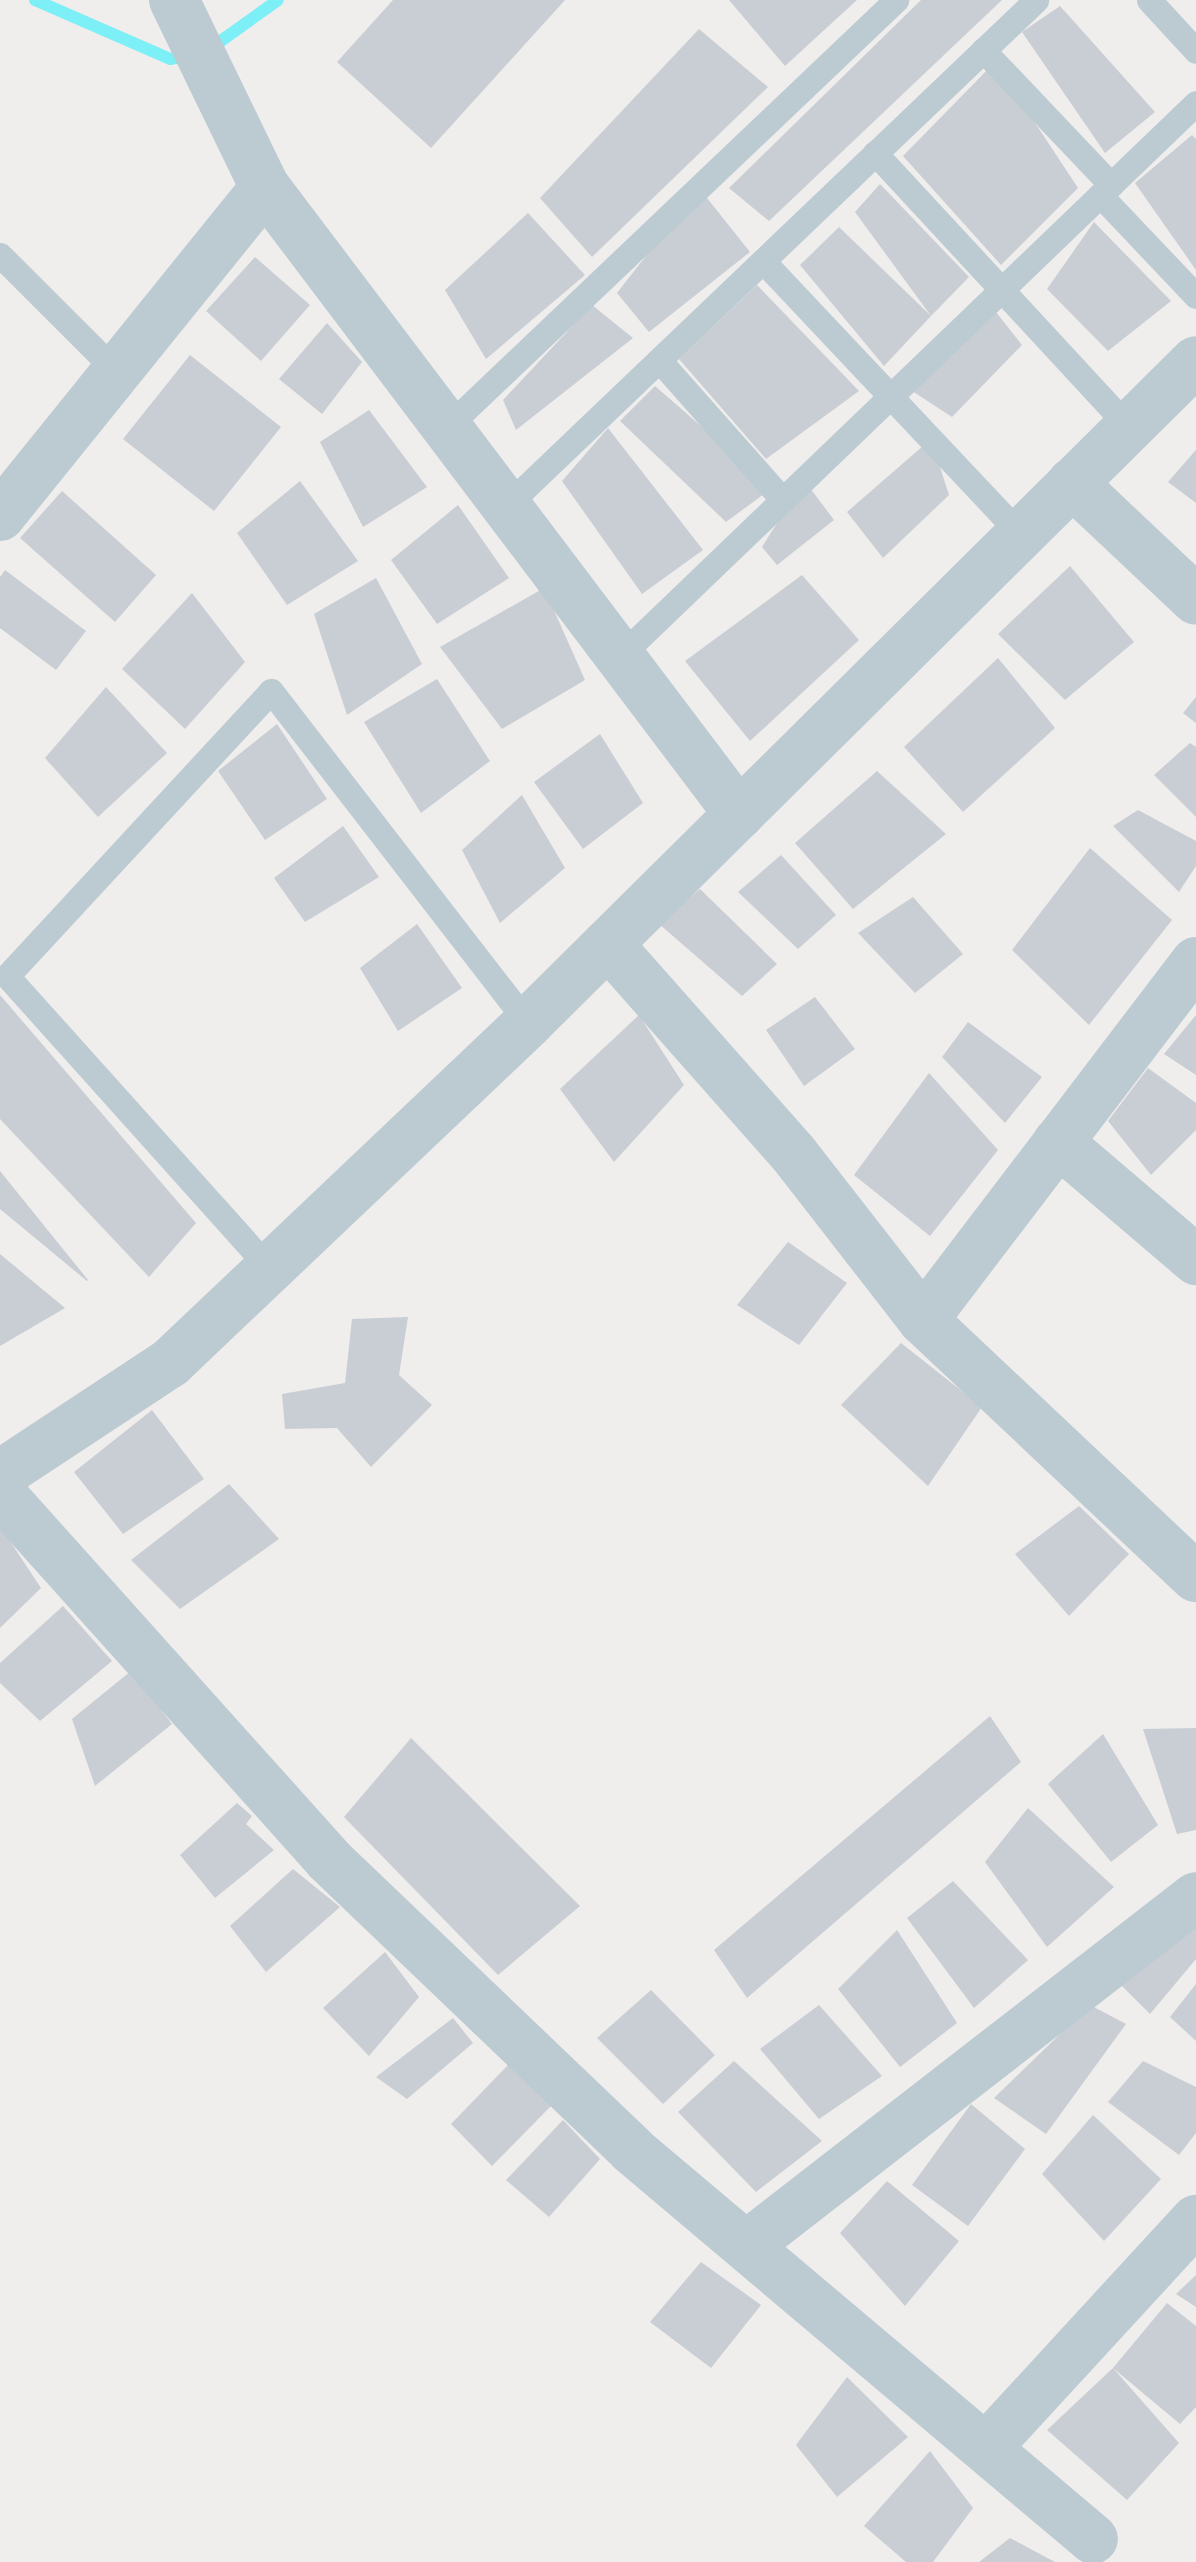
<!DOCTYPE html>
<html>
<head>
<meta charset="utf-8">
<style>
	body { margin:0 }
	#map { position:relative; width:1196px; height:2562px; overflow:hidden; background:#f0eded; font-family:Commissioner,sans-serif }
	div>[style] { position:absolute }
	.stream>* { height:12px; margin:-6px; padding:0 6px; transform-origin:6px; border-radius:6px; background:#7deff6 }
	.building>* { inset:0; background:#c8ced3 }
	.lane>* { height:25px; margin:-12.5px; padding:0 12.5px; transform-origin:12.5px; border-radius:12.5px; background:#bbcbd1 }
	.street>* { height:50px; margin:-25px; padding:0 25px; transform-origin:25px; border-radius:25px; background:#bbcbd1 }
	span { translate:-50% -50%; white-space:nowrap; text-align:center; line-height:1.15; -webkit-text-stroke:8px #fff; paint-order:stroke }
</style>
</head>
<body>
<div id="map">
	<div class="stream">
		<div style="left:35px;top:0;width:147px;rotate:23.6deg"></div>
		<div style="left:170px;top:59px;width:18px;rotate:-9deg"></div>
		<div style="left:211px;top:48px;width:82px;rotate:-35.6deg"></div>
	</div>
	<div class="building">
		<div style="clip-path:polygon(393px 0,565px 0,431px 148px,337px 62px)"></div>
		<div style="clip-path:polygon(729px 0,857px 0,785px 66px)"></div>
		<div style="clip-path:polygon(921px 0,1002px 0,769px 221px,729px 188px)"></div>
		<div style="clip-path:polygon(1060px 6px,1155px 112px,1105px 153px,1022px 32px)"></div>
		<div style="clip-path:polygon(699px 29px,768px 87px,592px 257px,540px 198px)"></div>
		<div style="clip-path:polygon(995px 62px,1078px 188px,1001px 265px,903px 156px)"></div>
		<div style="clip-path:polygon(1192px 135px,1196px 139px,1196px 270px,1135px 183px)"></div>
		<div style="clip-path:polygon(880px 184px,969px 277px,931px 316px,855px 212px)"></div>
		<div style="clip-path:polygon(699px 188px,750px 252px,649px 332px,617px 293px)"></div>
		<div style="clip-path:polygon(528px 213px,585px 275px,486px 359px,445px 290px)"></div>
		<div style="clip-path:polygon(1094px 222px,1171px 301px,1108px 351px,1047px 289px)"></div>
		<div style="clip-path:polygon(839px 227px,931px 316px,884px 366px,800px 265px)"></div>
		<div style="clip-path:polygon(255px 257px,310px 305px,261px 361px,206px 311px)"></div>
		<div style="clip-path:polygon(757px 285px,859px 391px,766px 459px,679px 359px)"></div>
		<div style="clip-path:polygon(592px 305px,633px 338px,516px 430px,503px 400px)"></div>
		<div style="clip-path:polygon(996px 312px,1022px 345px,952px 417px,903px 385px)"></div>
		<div style="clip-path:polygon(327px 323px,362px 362px,322px 414px,279px 379px)"></div>
		<div style="clip-path:polygon(190px 355px,281px 427px,214px 511px,123px 439px)"></div>
		<div style="clip-path:polygon(655px 386px,772px 488px,726px 522px,620px 421px)"></div>
		<div style="clip-path:polygon(369px 410px,427px 487px,363px 527px,320px 442px)"></div>
		<div style="clip-path:polygon(608px 428px,703px 550px,642px 594px,562px 481px)"></div>
		<div style="clip-path:polygon(931px 439px,949px 495px,883px 558px,847px 512px)"></div>
		<div style="clip-path:polygon(1196px 450px,1196px 503px,1168px 482px)"></div>
		<div style="clip-path:polygon(804px 480px,834px 520px,777px 565px,762px 547px)"></div>
		<div style="clip-path:polygon(300px 481px,358px 561px,287px 605px,237px 533px)"></div>
		<div style="clip-path:polygon(62px 491px,156px 575px,115px 622px,20px 538px)"></div>
		<div style="clip-path:polygon(458px 505px,509px 578px,437px 624px,391px 560px)"></div>
		<div style="clip-path:polygon(1070px 566px,1134px 642px,1065px 700px,998px 634px)"></div>
		<div style="clip-path:polygon(5px 570px,86px 631px,56px 670px,0 628px,0 577px)"></div>
		<div style="clip-path:polygon(802px 575px,859px 640px,750px 741px,685px 661px)"></div>
		<div style="clip-path:polygon(376px 578px,422px 664px,347px 715px,314px 614px)"></div>
		<div style="clip-path:polygon(544px 588px,585px 680px,502px 729px,440px 647px)"></div>
		<div style="clip-path:polygon(192px 593px,245px 662px,185px 729px,122px 669px)"></div>
		<div style="clip-path:polygon(998px 658px,1055px 728px,963px 812px,904px 747px)"></div>
		<div style="clip-path:polygon(437px 679px,490px 761px,421px 813px,364px 722px)"></div>
		<div style="clip-path:polygon(106px 687px,167px 753px,98px 817px,45px 758px)"></div>
		<div style="clip-path:polygon(1196px 697px,1196px 723px,1183px 713px)"></div>
		<div style="clip-path:polygon(277px 724px,327px 799px,265px 840px,218px 771px)"></div>
		<div style="clip-path:polygon(600px 734px,643px 803px,583px 849px,534px 782px)"></div>
		<div style="clip-path:polygon(1190px 743px,1196px 747px,1196px 817px,1154px 775px)"></div>
		<div style="clip-path:polygon(877px 771px,946px 834px,853px 909px,795px 843px)"></div>
		<div style="clip-path:polygon(522px 795px,565px 868px,500px 923px,462px 850px)"></div>
		<div style="clip-path:polygon(1138px 810px,1196px 841px,1196px 866px,1179px 892px,1113px 826px)"></div>
		<div style="clip-path:polygon(343px 826px,379px 877px,305px 922px,274px 878px)"></div>
		<div style="clip-path:polygon(1090px 848px,1172px 920px,1089px 1025px,1012px 950px)"></div>
		<div style="clip-path:polygon(781px 855px,836px 915px,798px 949px,738px 892px)"></div>
		<div style="clip-path:polygon(700px 889px,777px 964px,742px 996px,658px 923px)"></div>
		<div style="clip-path:polygon(913px 897px,963px 954px,915px 993px,858px 933px)"></div>
		<div style="clip-path:polygon(417px 924px,462px 988px,398px 1031px,360px 968px)"></div>
		<div style="clip-path:polygon(0 995px,196px 1223px,149px 1277px,0 1119px)"></div>
		<div style="clip-path:polygon(815px 997px,855px 1049px,804px 1086px,766px 1030px)"></div>
		<div style="clip-path:polygon(639px 1015px,684px 1085px,614px 1162px,560px 1089px)"></div>
		<div style="clip-path:polygon(1196px 1015px,1196px 1075px,1164px 1054px)"></div>
		<div style="clip-path:polygon(968px 1022px,1042px 1077px,1005px 1123px,942px 1057px)"></div>
		<div style="clip-path:polygon(1148px 1068px,1196px 1103px,1196px 1130px,1151px 1175px,1108px 1121px)"></div>
		<div style="clip-path:polygon(929px 1073px,998px 1150px,930px 1236px,854px 1175px)"></div>
		<div style="clip-path:polygon(0 1171px,88px 1280px,87px 1281px,0 1209px)"></div>
		<div style="clip-path:polygon(788px 1242px,847px 1283px,799px 1345px,737px 1305px)"></div>
		<div style="clip-path:polygon(0 1254px,65px 1308px,0 1346px)"></div>
		<div style="clip-path:polygon(408px 1317px,399px 1375px,432px 1405px,371px 1467px,337px 1428px,285px 1429px,282px 1394px,345px 1383px,352px 1319px)"></div>
		<div style="clip-path:polygon(901px 1343px,982px 1407px,928px 1486px,841px 1405px)"></div>
		<div style="clip-path:polygon(152px 1410px,204px 1479px,123px 1534px,74px 1472px)"></div>
		<div style="clip-path:polygon(229px 1484px,279px 1539px,180px 1609px,131px 1560px)"></div>
		<div style="clip-path:polygon(1079px 1506px,1129px 1554px,1069px 1616px,1015px 1554px)"></div>
		<div style="clip-path:polygon(0 1526px,41px 1588px,0 1628px)"></div>
		<div style="clip-path:polygon(63px 1606px,112px 1661px,40px 1721px,0 1683px,0 1663px)"></div>
		<div style="clip-path:polygon(131px 1671px,172px 1724px,95px 1786px,72px 1719px)"></div>
		<div style="clip-path:polygon(990px 1716px,1021px 1762px,747px 1998px,714px 1950px)"></div>
		<div style="clip-path:polygon(1196px 1728px,1196px 1830px,1177px 1834px,1143px 1729px)"></div>
		<div style="clip-path:polygon(1103px 1734px,1158px 1825px,1111px 1862px,1048px 1784px)"></div>
		<div style="clip-path:polygon(411px 1738px,580px 1906px,498px 1975px,344px 1817px)"></div>
		<div style="clip-path:polygon(237px 1803px,252px 1816px,246px 1824px,274px 1850px,215px 1898px,180px 1855px)"></div>
		<div style="clip-path:polygon(1028px 1808px,1114px 1887px,1047px 1947px,985px 1862px)"></div>
		<div style="clip-path:polygon(293px 1869px,340px 1907px,266px 1972px,230px 1926px)"></div>
		<div style="clip-path:polygon(953px 1881px,1028px 1960px,974px 2008px,907px 1918px)"></div>
		<div style="clip-path:polygon(1196px 1917px,1196px 1959px,1150px 2014px,1120px 1984px)"></div>
		<div style="clip-path:polygon(897px 1930px,957px 2023px,900px 2067px,838px 1989px)"></div>
		<div style="clip-path:polygon(385px 1952px,419px 1997px,369px 2056px,323px 2008px)"></div>
		<div style="clip-path:polygon(1196px 1984px,1196px 2041px,1170px 2017px)"></div>
		<div style="clip-path:polygon(651px 1990px,715px 2055px,663px 2104px,597px 2038px)"></div>
		<div style="clip-path:polygon(819px 2005px,882px 2076px,819px 2119px,760px 2049px)"></div>
		<div style="clip-path:polygon(1090px 2005px,1126px 2024px,1046px 2134px,994px 2098px)"></div>
		<div style="clip-path:polygon(453px 2018px,473px 2043px,407px 2099px,376px 2077px)"></div>
		<div style="clip-path:polygon(734px 2061px,822px 2141px,756px 2192px,678px 2112px)"></div>
		<div style="clip-path:polygon(1143px 2061px,1196px 2087px,1196px 2133px,1179px 2155px,1108px 2102px)"></div>
		<div style="clip-path:polygon(509px 2064px,552px 2105px,492px 2166px,451px 2124px)"></div>
		<div style="clip-path:polygon(971px 2104px,1025px 2149px,968px 2226px,912px 2185px)"></div>
		<div style="clip-path:polygon(1093px 2115px,1161px 2179px,1104px 2241px,1042px 2174px)"></div>
		<div style="clip-path:polygon(563px 2120px,600px 2159px,549px 2217px,506px 2180px)"></div>
		<div style="clip-path:polygon(887px 2181px,959px 2241px,905px 2306px,840px 2233px)"></div>
		<div style="clip-path:polygon(701px 2262px,761px 2305px,711px 2368px,650px 2322px)"></div>
		<div style="clip-path:polygon(1196px 2275px,1196px 2307px,1176px 2294px)"></div>
		<div style="clip-path:polygon(1167px 2303px,1196px 2326px,1196px 2407px,1180px 2424px,1113px 2368px,1179px 2443px,1127px 2500px,1047px 2430px,1113px 2368px)"></div>
		<div style="clip-path:polygon(847px 2377px,908px 2437px,837px 2497px,796px 2445px)"></div>
		<div style="clip-path:polygon(930px 2451px,973px 2508px,933px 2562px,906px 2562px,864px 2526px)"></div>
		<div style="clip-path:polygon(1010px 2538px,1055px 2562px,979px 2562px)"></div>
	</div>
	<div class="lane">
		<div style="left:1149px;top:0;width:69px;rotate:47.3deg"></div>
		<div style="left:983px;top:50px;width:186px;rotate:46.5deg"></div>
		<div style="left:875px;top:153px;width:374px;rotate:47.2deg"></div>
		<div style="left:1100px;top:195px;width:139px;rotate:46.5deg"></div>
		<div style="left:0;top:255px;width:165px;rotate:45deg"></div>
		<div style="left:763px;top:261px;width:376px;rotate:46.7deg"></div>
		<div style="left:659px;top:360px;width:187px;rotate:48.5deg"></div>
		<div style="left:447px;top:427px;width:620px;rotate:-43.56deg"></div>
		<div style="left:506px;top:506px;width:733px;rotate:-43.67deg"></div>
		<div style="left:620px;top:656px;width:798px;rotate:-43.83deg"></div>
		<div style="left:270px;top:1269px;width:394px;rotate:-131.9deg"></div>
		<div style="left:7px;top:976px;width:388px;rotate:-47.2deg"></div>
		<div style="left:271px;top:691px;width:420px;rotate:52.3deg"></div>
	</div>
	<div class="street">
		<div style="left:174px;top:0;width:208px;rotate:64.1deg"></div>
		<div style="left:265px;top:187px;width:786px;rotate:52.91deg"></div>
		<div style="left:1072px;top:483px;width:170px;rotate:43.3deg"></div>
		<div style="left:0;top:516px;width:422px;rotate:-51.1deg"></div>
		<div style="left:608px;top:944px;width:279px;rotate:48.5deg"></div>
		<div style="left:793px;top:1153px;width:212px;rotate:52.1deg"></div>
		<div style="left:923px;top:1320px;width:375px;rotate:43.3deg"></div>
		<div style="left:1058px;top:1142px;width:182px;rotate:40.5deg"></div>
		<div style="left:923px;top:1320px;width:450px;rotate:-52.7deg"></div>
		<div style="left:0;top:1475px;width:204px;rotate:-33.4deg"></div>
		<div style="left:170px;top:1363px;width:494px;rotate:-43.5deg"></div>
		<div style="left:528px;top:1023px;width:940px;rotate:-44.74deg"></div>
		<div style="left:0;top:1493px;width:491px;rotate:48.1deg"></div>
		<div style="left:328px;top:1859px;width:421px;rotate:43.7deg"></div>
		<div style="left:632px;top:2150px;width:603px;rotate:40.16deg"></div>
		<div style="left:746px;top:2246px;width:569px;rotate:-37.8deg"></div>
		<div style="left:986px;top:2448px;width:310px;rotate:-47.4deg"></div>
	</div>
</div>
</body>
</html>
